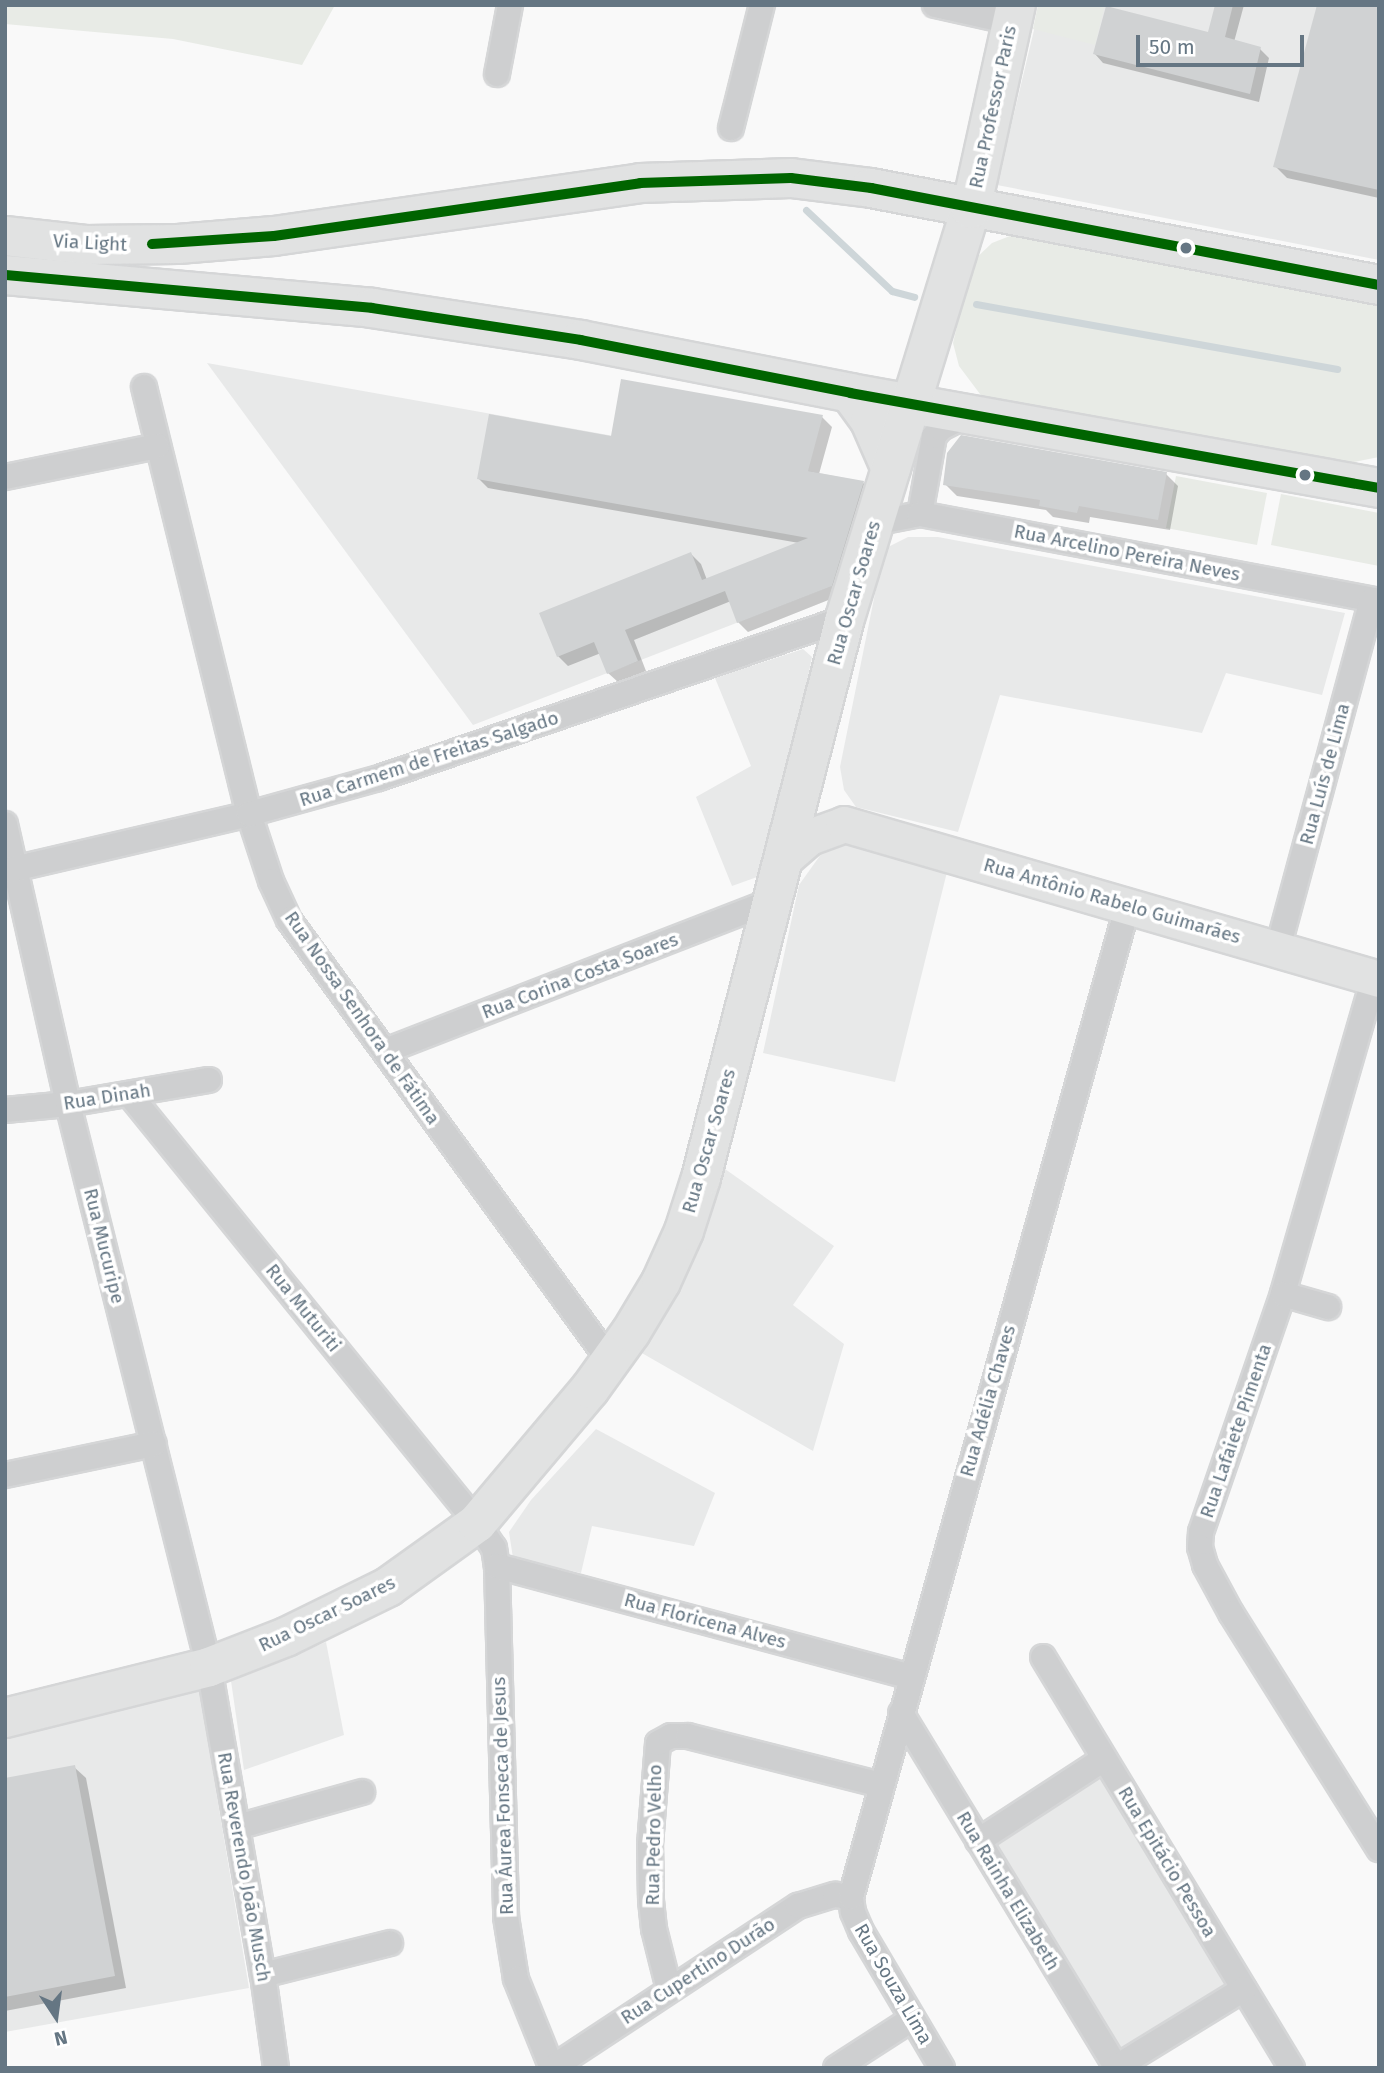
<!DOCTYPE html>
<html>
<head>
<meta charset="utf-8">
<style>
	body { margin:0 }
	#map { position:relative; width:1384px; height:2073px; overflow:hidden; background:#f9f9f9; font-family:"Fira Sans",sans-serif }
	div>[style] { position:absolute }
	.built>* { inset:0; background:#e8e9e9 }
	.green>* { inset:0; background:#e8ebe6 }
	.shadow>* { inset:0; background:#0003 }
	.stream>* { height:7px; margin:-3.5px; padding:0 3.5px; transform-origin:3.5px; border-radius:3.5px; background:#ced6d9 }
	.building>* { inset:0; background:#d0d2d3 }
	.roads { filter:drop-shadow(2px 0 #d5d6d7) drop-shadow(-2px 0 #d5d6d7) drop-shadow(0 2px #d5d6d7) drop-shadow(0 -2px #d5d6d7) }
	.minor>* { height:24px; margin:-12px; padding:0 12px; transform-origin:12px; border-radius:12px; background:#cecfd0 }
	.secondary>* { height:35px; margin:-17.5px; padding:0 17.5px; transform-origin:17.5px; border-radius:17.5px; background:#e1e2e2 }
	.primary>* { height:38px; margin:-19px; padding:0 19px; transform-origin:19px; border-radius:19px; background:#e1e2e2 }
	.bus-1>* { height:10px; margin:-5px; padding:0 5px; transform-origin:5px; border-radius:5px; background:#006400 }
	.dots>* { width:19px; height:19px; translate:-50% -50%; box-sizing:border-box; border:4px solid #fff; border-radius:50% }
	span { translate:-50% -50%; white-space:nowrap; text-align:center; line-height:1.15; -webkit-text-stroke:7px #fff; paint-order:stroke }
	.street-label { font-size:19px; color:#657683 }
	.frame { position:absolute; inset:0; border:7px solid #657683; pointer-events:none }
	.north { position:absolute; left:21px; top:1982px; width:70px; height:70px; -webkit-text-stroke:5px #fff; paint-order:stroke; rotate:167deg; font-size:19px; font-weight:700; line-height:28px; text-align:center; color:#657683 }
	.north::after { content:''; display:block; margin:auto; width:24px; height:32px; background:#657683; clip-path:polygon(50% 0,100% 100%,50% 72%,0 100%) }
	.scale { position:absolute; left:1136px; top:35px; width:168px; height:32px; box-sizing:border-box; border:4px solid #657683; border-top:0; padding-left:9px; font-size:21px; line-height:24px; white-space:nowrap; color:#657683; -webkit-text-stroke:5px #fff; paint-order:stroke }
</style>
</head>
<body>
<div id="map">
	<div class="built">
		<div style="clip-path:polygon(1040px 5px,1379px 5px,1379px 260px,997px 185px)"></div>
		<div style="clip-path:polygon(207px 363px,798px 469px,871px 483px,840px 579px,834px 585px,473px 725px)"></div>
		<div style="clip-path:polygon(908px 537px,938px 537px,1345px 613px,1322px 695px,1226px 673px,1202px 733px,1000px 695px,958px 832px,856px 807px,844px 790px,840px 767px,884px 549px)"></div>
		<div style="clip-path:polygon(803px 649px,812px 657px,768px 873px,732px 886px,696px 797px,751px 766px,715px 678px)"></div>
		<div style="clip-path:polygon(848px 843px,947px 872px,895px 1082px,763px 1053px,799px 885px,824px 850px)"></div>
		<div style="clip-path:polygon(725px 1169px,834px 1246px,793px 1305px,844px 1344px,813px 1451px,640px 1352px,688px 1273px)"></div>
		<div style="clip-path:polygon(596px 1429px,715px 1493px,694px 1546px,592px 1526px,581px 1573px,513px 1558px,509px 1532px,531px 1500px)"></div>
		<div style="clip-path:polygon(326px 1642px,344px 1735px,244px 1770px,231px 1681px)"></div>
		<div style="clip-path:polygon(199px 1689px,249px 1988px,5px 2032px,5px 1733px)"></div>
		<div style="clip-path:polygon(1102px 1774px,1237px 1988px,1115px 2057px,978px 1851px)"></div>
	</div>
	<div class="green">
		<div style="clip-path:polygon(5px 5px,335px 5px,302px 65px,173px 39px,5px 24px)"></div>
		<div style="clip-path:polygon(1038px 5px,1105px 5px,1095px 45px,1033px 29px)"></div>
		<div style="clip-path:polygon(1015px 234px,1379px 300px,1379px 457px,1349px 463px,983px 398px,959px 366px,953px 343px,972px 262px,992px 243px)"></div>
		<div style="clip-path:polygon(1176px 476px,1267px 493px,1257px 545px,1166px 528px)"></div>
		<div style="clip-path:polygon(1281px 494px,1379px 513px,1379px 566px,1271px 545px)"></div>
	</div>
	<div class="shadow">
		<div style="clip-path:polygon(1216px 5px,1244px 5px,1234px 42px,1260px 49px,1269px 58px,1259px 102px,1103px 63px,1095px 54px,1209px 34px)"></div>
		<div style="clip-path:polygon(1379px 5px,1379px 198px,1287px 178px,1275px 166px)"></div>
		<div style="clip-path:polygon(822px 417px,832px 427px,819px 474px,863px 483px,873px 492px,841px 595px,748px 632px,738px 622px,731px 601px,634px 640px,646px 671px,618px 682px,608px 673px,601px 653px,568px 666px,558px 656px,691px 554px,701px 564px,707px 580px,799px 543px,488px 488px,479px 479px,613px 438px)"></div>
		<div style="clip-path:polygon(1166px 474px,1178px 486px,1170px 530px,1090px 517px,1089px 523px,1053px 517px,1046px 510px,957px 496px,945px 484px)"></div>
		<div style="clip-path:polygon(74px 1767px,86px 1778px,126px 1988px,5px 2011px,5px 1780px)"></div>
	</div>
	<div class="stream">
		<div style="left:806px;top:210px;width:118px;rotate:43.3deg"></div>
		<div style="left:892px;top:291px;width:23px;rotate:15deg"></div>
		<div style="left:976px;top:304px;width:367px;rotate:10.2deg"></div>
	</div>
	<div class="building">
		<div style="clip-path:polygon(1215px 5px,1233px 5px,1225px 37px,1261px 47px,1250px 94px,1093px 54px,1106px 6px,1208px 32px)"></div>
		<div style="clip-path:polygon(1317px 5px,1379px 5px,1379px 190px,1273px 167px)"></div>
		<div style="clip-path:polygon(621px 379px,823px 415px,808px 471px,864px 481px,832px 586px,737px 623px,725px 591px,625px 630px,638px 661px,607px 674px,594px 642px,557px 657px,539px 613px,691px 552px,702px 580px,808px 538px,477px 479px,489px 414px,611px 436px)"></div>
		<div style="clip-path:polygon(961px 435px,1167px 472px,1158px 520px,1079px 506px,1077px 513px,1039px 506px,1040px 500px,943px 485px,947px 453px)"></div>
		<div style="clip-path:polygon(75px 1765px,115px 1976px,5px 1997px,5px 1778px)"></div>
	</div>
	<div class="roads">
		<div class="minor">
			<div style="left:935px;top:5px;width:78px;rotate:12.6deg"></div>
			<div style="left:497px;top:74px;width:70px;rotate:-79.3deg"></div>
			<div style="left:731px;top:128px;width:127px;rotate:-75.9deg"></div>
			<div style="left:144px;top:387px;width:440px;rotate:76.2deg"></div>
			<div style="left:249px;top:814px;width:71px;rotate:71.8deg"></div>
			<div style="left:271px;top:881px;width:43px;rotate:65.2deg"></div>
			<div style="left:289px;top:920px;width:545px;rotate:53.95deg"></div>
			<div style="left:5px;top:477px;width:155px;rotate:-11.5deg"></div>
			<div style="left:920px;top:514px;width:79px;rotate:-79.8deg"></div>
			<div style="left:934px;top:436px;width:11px;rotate:-49deg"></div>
			<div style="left:941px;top:428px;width:30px;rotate:-27deg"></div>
			<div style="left:874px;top:523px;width:47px;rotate:-11.1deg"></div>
			<div style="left:920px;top:514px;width:467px;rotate:10.7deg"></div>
			<div style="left:5px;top:824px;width:287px;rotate:77.3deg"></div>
			<div style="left:68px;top:1104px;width:580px;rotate:75.94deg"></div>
			<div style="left:209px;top:1667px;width:313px;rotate:80.1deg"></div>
			<div style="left:263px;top:1975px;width:94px;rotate:82deg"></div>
			<div style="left:5px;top:871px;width:251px;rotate:-13.1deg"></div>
			<div style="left:249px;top:814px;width:135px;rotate:-15.5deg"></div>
			<div style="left:379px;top:778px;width:493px;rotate:-18.9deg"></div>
			<div style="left:1278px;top:948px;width:360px;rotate:-74.9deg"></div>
			<div style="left:1374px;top:978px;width:329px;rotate:106.1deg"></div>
			<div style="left:1283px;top:1294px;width:252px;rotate:109deg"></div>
			<div style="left:1201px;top:1532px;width:15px;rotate:94deg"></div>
			<div style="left:1200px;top:1547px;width:19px;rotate:74deg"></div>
			<div style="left:1205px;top:1565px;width:55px;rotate:61.6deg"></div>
			<div style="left:1231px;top:1613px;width:279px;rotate:57.9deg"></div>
			<div style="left:385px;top:1051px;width:417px;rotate:-21.2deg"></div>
			<div style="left:129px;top:1094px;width:552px;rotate:50.95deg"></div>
			<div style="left:477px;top:1523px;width:30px;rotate:56deg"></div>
			<div style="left:494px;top:1548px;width:18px;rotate:81deg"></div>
			<div style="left:497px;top:1566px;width:351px;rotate:88.5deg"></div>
			<div style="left:506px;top:1917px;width:63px;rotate:80.8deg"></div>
			<div style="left:516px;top:1979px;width:96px;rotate:68deg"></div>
			<div style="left:5px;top:1110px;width:63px;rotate:-5.4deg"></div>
			<div style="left:68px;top:1104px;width:143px;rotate:-9.7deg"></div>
			<div style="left:1283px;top:1294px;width:47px;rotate:16.1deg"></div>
			<div style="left:5px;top:1475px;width:152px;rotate:-11.8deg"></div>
			<div style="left:497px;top:1566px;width:429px;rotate:15deg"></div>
			<div style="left:1043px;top:1657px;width:481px;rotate:58.8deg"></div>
			<div style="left:901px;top:1713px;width:416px;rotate:58.7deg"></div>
			<div style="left:237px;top:1827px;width:130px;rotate:-15.6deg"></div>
			<div style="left:978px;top:1841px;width:150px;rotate:-33.1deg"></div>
			<div style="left:263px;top:1975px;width:131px;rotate:-14.1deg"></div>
			<div style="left:669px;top:1989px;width:62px;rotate:-104deg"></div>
			<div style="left:654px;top:1929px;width:29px;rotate:-96deg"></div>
			<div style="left:651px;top:1900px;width:55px;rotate:-91deg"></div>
			<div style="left:650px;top:1845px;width:102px;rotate:-85.5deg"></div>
			<div style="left:658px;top:1743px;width:15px;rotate:-28deg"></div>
			<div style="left:671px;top:1736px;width:17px"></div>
			<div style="left:688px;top:1736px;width:199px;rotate:14.2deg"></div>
			<div style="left:552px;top:2068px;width:295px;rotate:-33.4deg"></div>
			<div style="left:798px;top:1906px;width:39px;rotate:-17deg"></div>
			<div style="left:835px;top:1895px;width:16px;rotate:7deg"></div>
			<div style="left:836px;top:2068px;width:90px;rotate:-32.8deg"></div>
			<div style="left:942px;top:2068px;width:159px;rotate:-120.6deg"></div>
			<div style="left:861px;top:1931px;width:21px;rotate:-113deg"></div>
			<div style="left:853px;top:1912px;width:15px;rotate:-98deg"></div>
			<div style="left:851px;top:1897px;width:1030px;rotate:-74.4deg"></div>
			<div style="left:1115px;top:2068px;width:151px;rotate:-31.5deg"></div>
		</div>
		<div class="secondary">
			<div style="left:785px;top:858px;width:32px;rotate:-41deg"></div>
			<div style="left:809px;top:837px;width:37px;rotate:-20deg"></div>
			<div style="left:844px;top:824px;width:557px;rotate:16.16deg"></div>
		</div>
		<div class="primary">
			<div style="left:5px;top:236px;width:81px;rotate:6.3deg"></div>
			<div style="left:86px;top:245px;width:92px;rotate:-0.6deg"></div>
			<div style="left:178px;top:244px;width:96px;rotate:-4.8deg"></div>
			<div style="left:274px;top:236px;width:370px;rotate:-8.2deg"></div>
			<div style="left:640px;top:183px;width:151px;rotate:-1.9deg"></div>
			<div style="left:791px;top:178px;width:81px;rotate:7.1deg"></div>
			<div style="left:871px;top:188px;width:517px;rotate:10.81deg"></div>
			<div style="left:5px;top:275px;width:368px;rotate:5.1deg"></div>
			<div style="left:372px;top:308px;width:211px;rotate:8.7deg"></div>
			<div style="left:581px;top:340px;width:274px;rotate:11.1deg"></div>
			<div style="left:850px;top:393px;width:537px;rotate:10.18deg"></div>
			<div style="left:850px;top:393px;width:34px;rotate:54deg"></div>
			<div style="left:870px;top:421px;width:52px;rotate:66.4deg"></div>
			<div style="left:5px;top:1718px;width:210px;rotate:-14deg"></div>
			<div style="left:209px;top:1667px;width:83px;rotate:-21.3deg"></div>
			<div style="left:286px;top:1637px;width:114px;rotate:-26.1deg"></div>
			<div style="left:388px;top:1587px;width:110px;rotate:-35.7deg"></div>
			<div style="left:477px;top:1523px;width:175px;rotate:-49.9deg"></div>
			<div style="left:590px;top:1389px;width:70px;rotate:-54.3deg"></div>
			<div style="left:631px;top:1332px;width:58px;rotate:-59deg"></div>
			<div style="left:661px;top:1282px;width:56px;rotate:-65.7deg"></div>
			<div style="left:684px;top:1231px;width:56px;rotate:-72.2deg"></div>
			<div style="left:701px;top:1178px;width:578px;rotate:-75.58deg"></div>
			<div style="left:845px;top:618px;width:428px;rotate:-72.9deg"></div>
			<div style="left:971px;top:209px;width:209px;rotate:-77.6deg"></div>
		</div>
	</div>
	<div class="bus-1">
		<div style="left:152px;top:244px;width:122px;rotate:-3.8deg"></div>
		<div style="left:274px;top:236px;width:370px;rotate:-8.2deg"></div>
		<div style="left:640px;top:183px;width:151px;rotate:-1.9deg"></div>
		<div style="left:791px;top:178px;width:81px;rotate:7.1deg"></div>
		<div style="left:871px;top:188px;width:517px;rotate:10.81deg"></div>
		<div style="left:5px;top:275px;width:368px;rotate:5.1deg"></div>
		<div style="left:372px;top:308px;width:211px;rotate:8.7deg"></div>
		<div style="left:581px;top:340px;width:274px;rotate:11.1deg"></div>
		<div style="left:850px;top:393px;width:537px;rotate:10.18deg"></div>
	</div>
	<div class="dots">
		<div style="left:1186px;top:248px;background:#657683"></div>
		<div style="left:1305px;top:475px;background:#657683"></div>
	</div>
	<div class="street-label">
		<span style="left:993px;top:107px;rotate:-78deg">Rua Professor Paris</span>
		<span style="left:90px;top:243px;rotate:3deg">Via Light</span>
		<span style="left:1127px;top:553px;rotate:11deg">Rua Arcelino Pereira Neves</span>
		<span style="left:854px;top:593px;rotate:-74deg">Rua Oscar Soares</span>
		<span style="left:429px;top:759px;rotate:-18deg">Rua Carmem de Freitas Salgado</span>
		<span style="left:1325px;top:774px;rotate:-75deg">Rua Luís de Lima</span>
		<span style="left:1112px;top:901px;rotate:16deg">Rua Antônio Rabelo Guimarães</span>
		<span style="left:580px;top:976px;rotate:-21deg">Rua Corina Costa Soares</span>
		<span style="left:362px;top:1018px;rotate:55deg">Rua Nossa Senhora de Fátima</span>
		<span style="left:107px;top:1097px;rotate:-9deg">Rua Dinah</span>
		<span style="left:709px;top:1141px;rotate:-74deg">Rua Oscar Soares</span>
		<span style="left:104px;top:1246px;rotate:76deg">Rua Mucuripe</span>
		<span style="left:303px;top:1308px;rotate:51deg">Rua Muturiti</span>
		<span style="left:988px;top:1401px;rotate:-74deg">Rua Adélia Chaves</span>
		<span style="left:1236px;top:1431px;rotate:-71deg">Rua Lafaiete Pimenta</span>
		<span style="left:327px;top:1614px;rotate:-26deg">Rua Oscar Soares</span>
		<span style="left:705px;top:1621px;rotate:15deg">Rua Floricena Alves</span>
		<span style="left:503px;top:1796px;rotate:-92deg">Rua Áurea Fonseca de Jesus</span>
		<span style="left:654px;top:1835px;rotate:-89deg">Rua Pedro Velho</span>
		<span style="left:1167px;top:1862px;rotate:59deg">Rua Epitácio Pessoa</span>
		<span style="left:244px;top:1867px;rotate:80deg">Rua Reverendo João Musch</span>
		<span style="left:1008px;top:1891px;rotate:59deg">Rua Rainha Elizabeth</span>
		<span style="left:698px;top:1971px;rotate:-33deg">Rua Cupertino Durão</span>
		<span style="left:893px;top:1984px;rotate:60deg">Rua Souza Lima</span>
	</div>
	<div class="frame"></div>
	<div class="north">N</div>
	<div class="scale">50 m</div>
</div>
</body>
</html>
